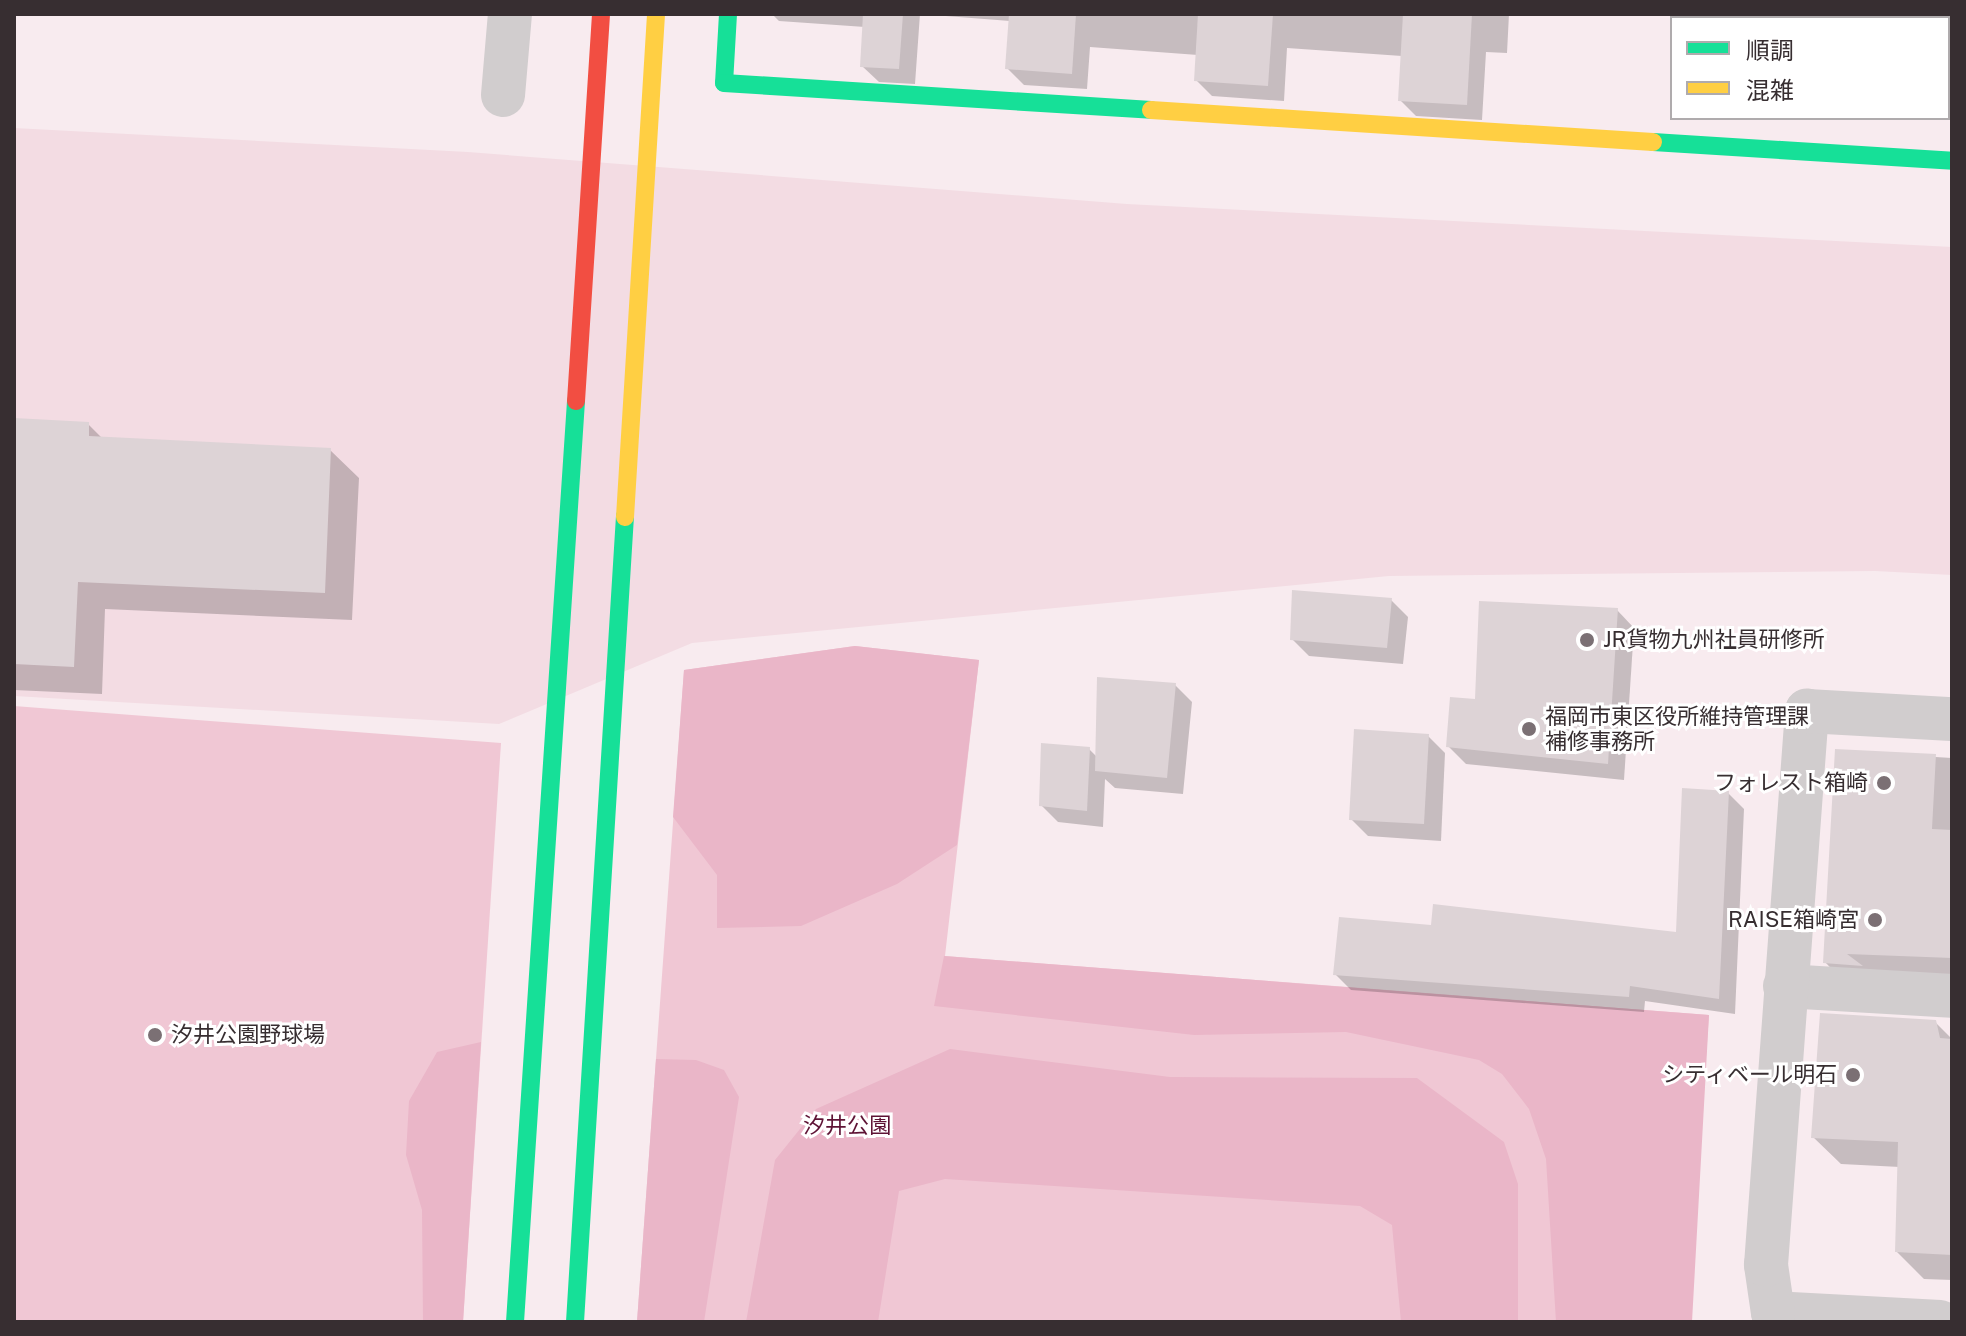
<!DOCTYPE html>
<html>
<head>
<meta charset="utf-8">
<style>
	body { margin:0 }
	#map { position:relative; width:1966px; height:1336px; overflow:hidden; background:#f8ebef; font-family:"Public Sans","Noto Sans JP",sans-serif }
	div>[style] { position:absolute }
	.built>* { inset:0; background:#f3dce3 }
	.green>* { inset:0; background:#f0c7d4 }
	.forest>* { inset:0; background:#eab6c8 }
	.shadow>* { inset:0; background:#0003 }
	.building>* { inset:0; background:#ddd3d6 }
	.street>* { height:44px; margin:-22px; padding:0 22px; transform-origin:22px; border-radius:22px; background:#d1cdce }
	.fast>* { height:18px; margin:-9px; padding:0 9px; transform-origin:9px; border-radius:9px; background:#16e098 }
	.slow>* { height:18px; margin:-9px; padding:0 9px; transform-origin:9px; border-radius:9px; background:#ffcf43 }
	.jam>* { height:18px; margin:-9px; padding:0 9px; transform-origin:9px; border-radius:9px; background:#f24e42 }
	.dots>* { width:22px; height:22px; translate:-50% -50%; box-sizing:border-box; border:4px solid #fff; border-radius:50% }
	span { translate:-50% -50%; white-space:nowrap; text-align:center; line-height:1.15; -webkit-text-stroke:6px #fff; paint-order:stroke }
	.poi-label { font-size:22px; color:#372e31 }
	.left { translate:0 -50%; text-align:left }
	.right { translate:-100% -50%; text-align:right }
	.park-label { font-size:22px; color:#5e1335 }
	.frame { position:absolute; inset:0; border:16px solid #372e31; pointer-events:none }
	.legend { position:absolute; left:1670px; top:16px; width:280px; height:104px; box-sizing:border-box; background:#fff; border:2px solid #afabad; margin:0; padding:10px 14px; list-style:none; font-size:24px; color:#372e31 }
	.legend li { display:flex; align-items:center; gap:16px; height:40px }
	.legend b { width:40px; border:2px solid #afabad }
</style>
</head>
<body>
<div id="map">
	<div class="built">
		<div style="clip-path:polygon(14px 128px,468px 152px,1127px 204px,1952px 247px,1952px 575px,1875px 571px,1389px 576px,692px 643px,499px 724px,14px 696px)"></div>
	</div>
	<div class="green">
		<div style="clip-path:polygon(855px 646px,979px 660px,945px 956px,1709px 1015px,1687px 1322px,637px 1322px,684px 670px)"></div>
		<div style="clip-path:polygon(14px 706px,501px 743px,463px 1322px,14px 1322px)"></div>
	</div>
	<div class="forest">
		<div style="clip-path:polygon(855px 646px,979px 660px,957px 845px,897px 884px,801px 926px,717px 928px,717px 875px,673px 817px,684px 670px)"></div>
		<div style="clip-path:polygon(944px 956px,1709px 1015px,1692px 1322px,1556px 1322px,1546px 1159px,1529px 1109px,1502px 1074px,1479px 1060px,1346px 1032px,1194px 1035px,934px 1006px)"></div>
		<div style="clip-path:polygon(481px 1042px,463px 1322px,423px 1322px,422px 1210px,406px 1155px,409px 1101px,437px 1052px)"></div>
		<div style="clip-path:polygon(950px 1049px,1170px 1077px,1417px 1078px,1504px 1142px,1518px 1184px,1518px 1322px,1401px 1322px,1392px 1225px,1360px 1206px,945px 1179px,899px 1191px,878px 1322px,746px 1322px,775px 1160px,816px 1109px)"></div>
		<div style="clip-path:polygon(656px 1059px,696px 1060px,724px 1070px,739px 1097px,704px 1322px,637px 1322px)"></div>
	</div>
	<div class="shadow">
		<div style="clip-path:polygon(772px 14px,1509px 14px,1507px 53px,1486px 52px,1482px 120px,1416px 116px,1400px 100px,1402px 56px,1287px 48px,1284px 101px,1212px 96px,1196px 80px,1198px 55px,1090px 47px,1087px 89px,1024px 85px,1008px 69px,1010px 21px,920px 14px,915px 84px,879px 82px,862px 66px,865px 27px,779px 21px)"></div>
		<div style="clip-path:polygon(14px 420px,88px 424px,103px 439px,330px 450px,359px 478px,352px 620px,105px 609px,102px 694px,14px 690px)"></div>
		<div style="clip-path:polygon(1391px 600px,1408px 617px,1403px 664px,1309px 656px,1292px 639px)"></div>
		<div style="clip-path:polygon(1617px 610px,1634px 628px,1624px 780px,1466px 764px,1448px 746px,1477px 702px)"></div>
		<div style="clip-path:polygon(1175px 685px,1192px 702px,1183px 794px,1115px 788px,1105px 779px,1103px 827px,1058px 822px,1041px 805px,1089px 749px,1098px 758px)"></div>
		<div style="clip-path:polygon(1428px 736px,1445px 753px,1441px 841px,1368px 836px,1351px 819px)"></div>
		<div style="clip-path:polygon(1837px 751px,1952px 758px,1952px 977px,1845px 983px,1825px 962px)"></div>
		<div style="clip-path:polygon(1728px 793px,1744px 809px,1735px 1014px,1645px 1001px,1644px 1012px,1351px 990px,1335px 974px,1433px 927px,1677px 934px)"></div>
		<div style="clip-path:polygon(1935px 1022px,1952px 1039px,1952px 1280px,1924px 1279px,1897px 1252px,1900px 1167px,1841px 1164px,1813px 1137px)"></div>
	</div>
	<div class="building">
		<div style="clip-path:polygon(863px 14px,903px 14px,899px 69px,860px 67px)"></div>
		<div style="clip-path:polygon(1009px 14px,1076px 14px,1072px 74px,1005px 69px)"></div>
		<div style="clip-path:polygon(1198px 14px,1273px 14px,1268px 86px,1194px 81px)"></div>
		<div style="clip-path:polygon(1403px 14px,1472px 14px,1467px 105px,1398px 101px)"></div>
		<div style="clip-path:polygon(14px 418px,89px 422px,89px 436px,331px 448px,325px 593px,78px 582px,74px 667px,14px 664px)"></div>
		<div style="clip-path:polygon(1292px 590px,1392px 598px,1387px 648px,1290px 640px)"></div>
		<div style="clip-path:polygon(1479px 601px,1618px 608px,1608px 764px,1446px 747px,1450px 697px,1475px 699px)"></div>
		<div style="clip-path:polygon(1097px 677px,1176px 683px,1167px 778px,1095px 771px)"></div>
		<div style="clip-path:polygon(1354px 729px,1429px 734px,1424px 824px,1349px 820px)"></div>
		<div style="clip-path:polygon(1041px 743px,1090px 747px,1087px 811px,1039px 806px)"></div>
		<div style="clip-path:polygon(1835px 749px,1936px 754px,1932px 829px,1952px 830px,1952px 958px,1847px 954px,1863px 966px,1823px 963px)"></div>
		<div style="clip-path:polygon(1682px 788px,1729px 791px,1719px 999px,1630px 986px,1629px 997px,1333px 975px,1339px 917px,1431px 925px,1433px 904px,1676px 932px)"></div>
		<div style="clip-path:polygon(1820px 1013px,1936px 1020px,1940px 1038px,1952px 1039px,1952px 1255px,1895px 1252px,1898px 1142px,1811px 1138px)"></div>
	</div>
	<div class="street">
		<div style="left:503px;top:95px;width:81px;rotate:-85.1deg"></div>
		<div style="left:1785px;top:986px;width:167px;rotate:3.4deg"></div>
		<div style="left:1940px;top:1322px;width:167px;rotate:-176.9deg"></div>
		<div style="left:1773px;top:1313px;width:49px;rotate:-98.3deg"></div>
		<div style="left:1766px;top:1265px;width:556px;rotate:-85.77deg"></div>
		<div style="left:1807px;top:711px;width:145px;rotate:3.2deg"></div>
	</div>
	<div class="fast">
		<div style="left:728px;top:14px;width:69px;rotate:93.3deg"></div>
		<div style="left:724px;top:83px;width:428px;rotate:3.6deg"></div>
		<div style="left:1653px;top:142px;width:300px;rotate:3.6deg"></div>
		<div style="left:515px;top:1322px;width:923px;rotate:-86.21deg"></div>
		<div style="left:575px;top:1322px;width:807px;rotate:-86.45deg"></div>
	</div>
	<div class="slow">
		<div style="left:1151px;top:110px;width:503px;rotate:3.65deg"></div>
		<div style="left:625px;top:517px;width:504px;rotate:-86.47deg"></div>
	</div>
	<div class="jam">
		<div style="left:576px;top:401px;width:388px;rotate:-86.3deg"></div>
	</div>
	<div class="dots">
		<div style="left:1587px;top:640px;background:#7b7074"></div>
		<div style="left:1529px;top:729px;background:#7b7074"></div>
		<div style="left:1884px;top:783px;background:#7b7074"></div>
		<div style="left:1875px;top:920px;background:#7b7074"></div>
		<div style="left:155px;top:1035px;background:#7b7074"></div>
		<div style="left:1853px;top:1075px;background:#7b7074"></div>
	</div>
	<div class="poi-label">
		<span class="left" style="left:1603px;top:640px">JR貨物九州社員研修所</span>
		<span class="left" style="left:1545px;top:729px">福岡市東区役所維持管理課<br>補修事務所</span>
		<span class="right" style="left:1868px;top:783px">フォレスト箱崎</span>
		<span class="right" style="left:1859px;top:920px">RAISE箱崎宮</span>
		<span class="left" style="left:171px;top:1035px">汐井公園野球場</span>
		<span class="right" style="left:1837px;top:1075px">シティベール明石</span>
	</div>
	<div class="park-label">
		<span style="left:847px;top:1126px">汐井公園</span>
	</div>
	<div class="frame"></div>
	<ul class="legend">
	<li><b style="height:10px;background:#16e098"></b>順調</li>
	<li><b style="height:10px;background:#ffcf43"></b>混雑</li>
	</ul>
</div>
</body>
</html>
